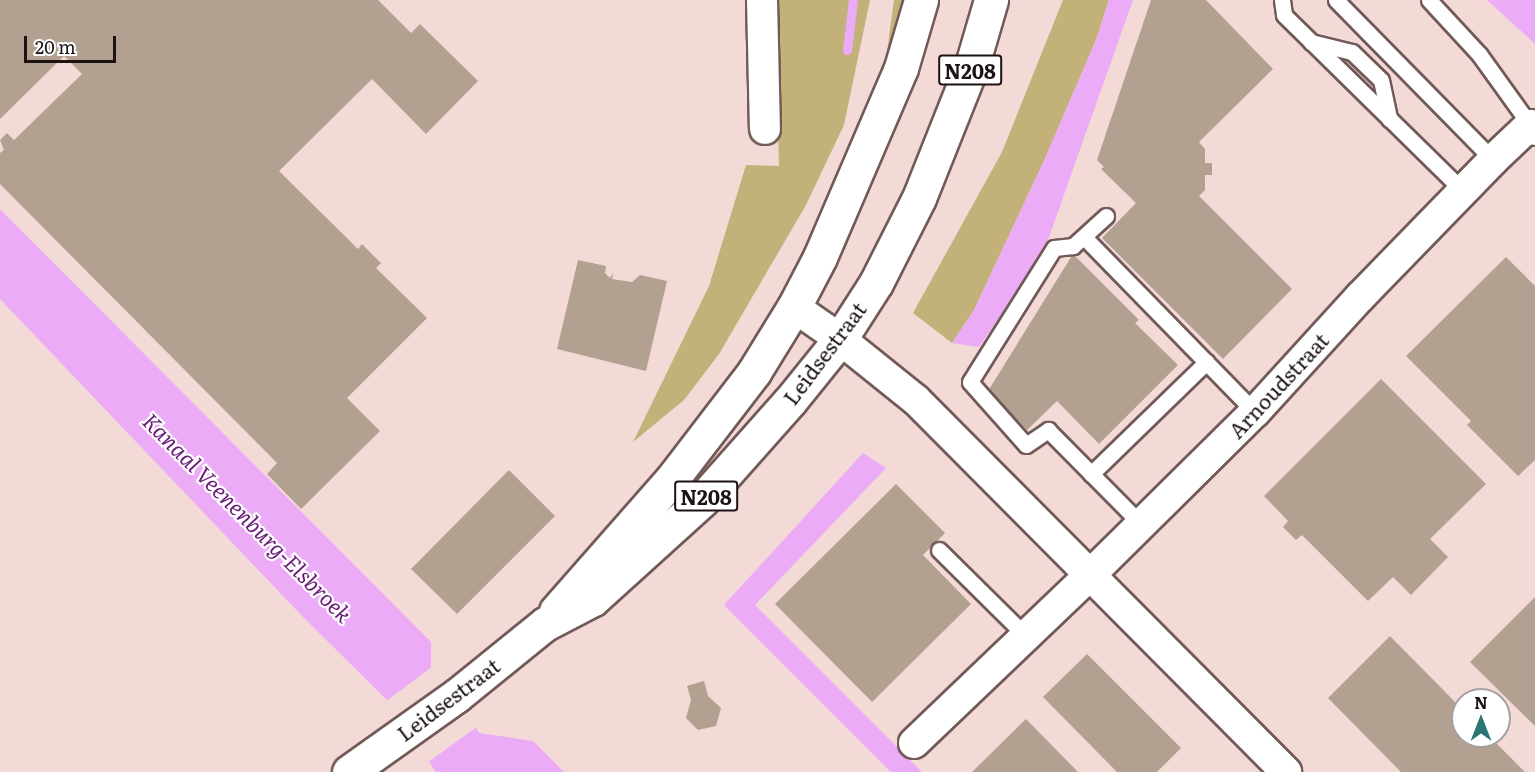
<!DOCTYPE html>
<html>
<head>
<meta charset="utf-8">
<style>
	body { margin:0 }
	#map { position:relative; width:1535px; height:772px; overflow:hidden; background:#f4dad6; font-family:Literata,serif }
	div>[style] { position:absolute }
	.green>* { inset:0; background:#c2b279 }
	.water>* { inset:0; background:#ebabf7 }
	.pier>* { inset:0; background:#f4dad6 }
	.stream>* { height:9px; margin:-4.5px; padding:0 4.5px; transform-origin:4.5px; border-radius:4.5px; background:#ebabf7 }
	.building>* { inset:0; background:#b2a091 }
	.roads { filter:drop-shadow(2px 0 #715a57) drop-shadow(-2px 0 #715a57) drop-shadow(0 2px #715a57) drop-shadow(0 -2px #715a57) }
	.service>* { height:15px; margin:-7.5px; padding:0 7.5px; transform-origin:7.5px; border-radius:7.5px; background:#fff }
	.minor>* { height:30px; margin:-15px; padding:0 15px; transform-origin:15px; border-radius:15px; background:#fff }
	.primary>* { height:33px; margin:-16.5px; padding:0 16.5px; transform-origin:16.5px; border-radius:16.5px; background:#fff }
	span { translate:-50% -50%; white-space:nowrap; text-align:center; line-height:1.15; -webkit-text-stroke:4.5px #fff; paint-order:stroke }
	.shield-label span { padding:2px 4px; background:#fff; border:2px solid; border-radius:4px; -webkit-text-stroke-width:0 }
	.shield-label { font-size:20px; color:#1c1312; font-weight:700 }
	.street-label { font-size:21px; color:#1c1312 }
	.water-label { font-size:22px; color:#691e77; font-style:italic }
	.north { position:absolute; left:1451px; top:688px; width:60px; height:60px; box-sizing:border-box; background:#fff; border:2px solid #a4a1a0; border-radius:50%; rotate:0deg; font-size:16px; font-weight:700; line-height:24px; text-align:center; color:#1c1312 }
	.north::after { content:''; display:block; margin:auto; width:21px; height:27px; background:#2b7575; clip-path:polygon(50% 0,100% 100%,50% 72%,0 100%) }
	.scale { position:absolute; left:24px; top:36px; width:92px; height:27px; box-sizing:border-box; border:3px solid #1c1312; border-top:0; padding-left:8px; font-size:18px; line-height:21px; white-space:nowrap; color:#1c1312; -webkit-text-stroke:4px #fff; paint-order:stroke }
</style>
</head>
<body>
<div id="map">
	<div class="green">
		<div style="clip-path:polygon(775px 0,870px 0,844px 125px,806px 205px,719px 354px,684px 400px,633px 442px,709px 286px,746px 165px,779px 166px)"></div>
		<div style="clip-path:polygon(894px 0,905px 0,884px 74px)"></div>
		<div style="clip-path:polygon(1063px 0,1109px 0,1096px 40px,1044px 161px,974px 310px,952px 343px,913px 313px,1002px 152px)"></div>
	</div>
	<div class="water">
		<div style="clip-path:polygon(1109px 0,1133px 0,1043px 254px,979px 347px,952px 343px,974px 310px,1044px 161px,1096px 40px)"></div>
		<div style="clip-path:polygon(1487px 0,1535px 0,1535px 44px)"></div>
		<div style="clip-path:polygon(0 209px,431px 642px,431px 670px,470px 717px,479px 733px,533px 741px,564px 772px,436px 772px,387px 700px,304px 618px,0 299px)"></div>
		<div style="clip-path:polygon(863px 453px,886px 468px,755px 605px,922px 772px,891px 772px,724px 605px)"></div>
	</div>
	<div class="pier">
		<div style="clip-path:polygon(433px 666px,478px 726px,427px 763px,385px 702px)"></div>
	</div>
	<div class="stream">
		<div style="left:847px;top:50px;width:50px;rotate:-83.2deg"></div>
	</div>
	<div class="building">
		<div style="clip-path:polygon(0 0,378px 0,411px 33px,420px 24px,478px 81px,426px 134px,372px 79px,279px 171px,358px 249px,362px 244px,381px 263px,376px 268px,427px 318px,347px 398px,380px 431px,301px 509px,267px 474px,277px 463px,0 184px,0 153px,4px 150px,0 140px,7px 133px,14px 140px,82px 74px,64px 56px,0 119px)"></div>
		<div style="clip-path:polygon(1151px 0,1206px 0,1273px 69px,1199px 142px,1205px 149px,1205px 163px,1212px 163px,1212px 175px,1205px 175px,1205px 190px,1199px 196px,1292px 289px,1223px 359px,1102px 238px,1136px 203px,1101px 169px,1104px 167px,1097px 160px)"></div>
		<div style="clip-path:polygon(1073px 254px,1139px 320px,1135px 323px,1178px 365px,1099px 444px,1057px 401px,1027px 430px,988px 391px)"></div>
		<div style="clip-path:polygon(1506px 257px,1535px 286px,1535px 460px,1518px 476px,1467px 425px,1471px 421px,1406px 356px)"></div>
		<div style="clip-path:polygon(578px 260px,606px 266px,605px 273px,610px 278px,613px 273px,612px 279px,632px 282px,640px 275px,667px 281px,646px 371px,557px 349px)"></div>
		<div style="clip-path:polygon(1381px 379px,1486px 484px,1430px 539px,1448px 557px,1411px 595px,1393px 577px,1368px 601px,1302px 535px,1296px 540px,1283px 527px,1288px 521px,1264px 496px)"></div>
		<div style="clip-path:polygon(509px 470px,555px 516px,457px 614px,411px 569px)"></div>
		<div style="clip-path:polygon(896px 484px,945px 533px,923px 555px,971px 604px,872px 702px,775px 604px)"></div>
		<div style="clip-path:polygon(1535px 597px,1535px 726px,1470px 662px)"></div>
		<div style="clip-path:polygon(1390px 636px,1463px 710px,1463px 736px,1489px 736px,1525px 772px,1401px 772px,1328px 698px)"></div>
		<div style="clip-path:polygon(1087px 654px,1181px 748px,1157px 772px,1117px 772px,1043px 697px)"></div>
		<div style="clip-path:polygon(704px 681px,708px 696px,721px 708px,716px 726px,698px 730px,686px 718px,691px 700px,687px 686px)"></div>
		<div style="clip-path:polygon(1026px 719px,1078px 772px,972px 772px)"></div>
	</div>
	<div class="roads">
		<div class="service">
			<div style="left:1282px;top:0;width:15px;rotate:82deg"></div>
			<div style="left:1284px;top:15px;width:251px;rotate:44.5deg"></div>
			<div style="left:1336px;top:0;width:224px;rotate:45.5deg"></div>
			<div style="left:1429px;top:0;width:74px;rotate:47.2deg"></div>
			<div style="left:1479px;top:54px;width:87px;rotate:54.3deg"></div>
			<div style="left:1311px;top:42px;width:42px;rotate:13.7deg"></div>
			<div style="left:1352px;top:52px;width:40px;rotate:44deg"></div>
			<div style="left:1381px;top:80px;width:40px;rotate:78deg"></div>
			<div style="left:1106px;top:216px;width:45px;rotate:137.7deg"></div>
			<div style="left:1073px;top:246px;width:19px;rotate:174deg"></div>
			<div style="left:1054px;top:248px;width:158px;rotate:122.1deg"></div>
			<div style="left:970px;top:382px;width:84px;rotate:48.4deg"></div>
			<div style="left:1026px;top:445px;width:27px;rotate:-34deg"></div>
			<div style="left:1048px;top:430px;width:131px;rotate:45.3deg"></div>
			<div style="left:1084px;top:237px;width:245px;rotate:45.7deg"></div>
			<div style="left:1091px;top:474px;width:161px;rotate:-44.2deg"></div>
			<div style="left:939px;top:550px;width:122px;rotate:44.7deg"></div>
		</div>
		<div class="minor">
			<div style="left:762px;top:0;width:129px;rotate:88.7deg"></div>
			<div style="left:794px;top:307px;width:56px;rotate:34.8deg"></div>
			<div style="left:840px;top:339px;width:97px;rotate:38.8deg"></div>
			<div style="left:916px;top:400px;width:525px;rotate:45.15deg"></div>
			<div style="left:914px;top:743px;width:243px;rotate:-43.7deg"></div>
			<div style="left:1090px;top:575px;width:232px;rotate:-44.7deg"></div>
			<div style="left:1255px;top:412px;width:156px;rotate:-47.6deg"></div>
			<div style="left:1360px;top:297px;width:191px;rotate:-45.8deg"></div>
			<div style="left:1493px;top:160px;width:51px;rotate:-43.4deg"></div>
			<div style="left:1530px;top:125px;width:7px;rotate:45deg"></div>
		</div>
		<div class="primary">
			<div style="left:556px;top:611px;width:176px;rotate:-48.7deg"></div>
			<div style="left:672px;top:479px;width:135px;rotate:-52.5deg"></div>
			<div style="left:754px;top:372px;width:76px;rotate:-58.4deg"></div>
			<div style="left:794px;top:307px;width:56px;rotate:-62.5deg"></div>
			<div style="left:820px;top:257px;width:206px;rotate:-66.8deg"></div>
			<div style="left:901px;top:68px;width:71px;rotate:-73.6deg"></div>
			<div style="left:349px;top:772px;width:131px;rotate:-35.4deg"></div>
			<div style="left:456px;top:696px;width:114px;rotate:-39deg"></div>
			<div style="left:545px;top:624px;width:54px;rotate:-27.5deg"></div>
			<div style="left:593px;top:599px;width:147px;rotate:-42.2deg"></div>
			<div style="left:702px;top:500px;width:132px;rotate:-48.4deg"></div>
			<div style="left:790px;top:401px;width:80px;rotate:-51.1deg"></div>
			<div style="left:840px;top:339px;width:67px;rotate:-57.3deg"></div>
			<div style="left:876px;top:283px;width:95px;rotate:-63.2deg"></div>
			<div style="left:919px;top:198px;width:143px;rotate:-68.3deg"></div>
			<div style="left:972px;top:65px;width:68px;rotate:-73.7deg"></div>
		</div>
	</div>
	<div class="shield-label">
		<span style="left:970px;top:70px">N208</span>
		<span style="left:706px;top:496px">N208</span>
	</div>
	<div class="street-label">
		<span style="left:824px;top:353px;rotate:-53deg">Leidsestraat</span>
		<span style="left:1278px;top:385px;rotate:-47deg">Arnoudstraat</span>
		<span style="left:448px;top:699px;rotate:-37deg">Leidsestraat</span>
	</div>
	<div class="water-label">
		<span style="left:248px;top:517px;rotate:45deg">Kanaal Veenenburg-Elsbroek</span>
	</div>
	<div class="north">N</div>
	<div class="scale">20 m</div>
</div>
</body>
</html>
